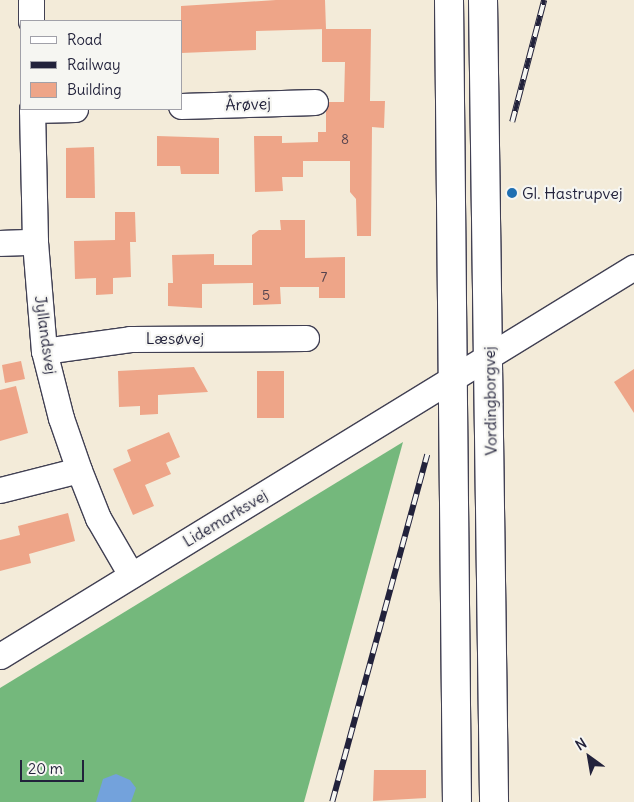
<!DOCTYPE html>
<html>
<head>
<meta charset="utf-8">
<style>
	body { margin:0 }
	#map { position:relative; width:634px; height:802px; overflow:hidden; background:#f3ebd9; font-family:Delius,sans-serif }
	div>[style] { position:absolute }
	.forest>* { inset:0; background:#74b87c }
	.water>* { inset:0; background:#73a2dc }
	.building>* { inset:0; background:#eea588 }
	.roads { filter:drop-shadow(1px 0 #414053) drop-shadow(-1px 0 #414053) drop-shadow(0 1px #414053) drop-shadow(0 -1px #414053) }
	.minor>* { height:25px; margin:-12.5px; padding:0 12.5px; transform-origin:12.5px; border-radius:12.5px; background:#fff }
	.major>* { height:28px; margin:-14px; padding:0 14px; transform-origin:14px; border-radius:14px; background:#fff }
	.rail>* { height:5.5px; margin-top:-2.75px; transform-origin:0; background:repeating-linear-gradient(90deg,#f6f6f2 0 11px,#22223b 0 22px); box-sizing:border-box; border-block:1px solid #22223b }
	.dots>* { width:14px; height:14px; translate:-50% -50%; box-sizing:border-box; border:2px solid #f6f6f2; border-radius:50% }
	span { translate:-50% -50%; white-space:nowrap; text-align:center; line-height:1.15; -webkit-text-stroke:4.5px #f6f6f2; paint-order:stroke }
	.number-label { font-size:14px; color:#55434e }
	.number-label span { -webkit-text-stroke-width:0 }
	.street-label { font-size:16px; color:#22223b }
	.poi-label { font-size:16px; color:#22223b }
	.left { translate:0 -50%; text-align:left }
	.legend { position:absolute; left:20px; top:20px; width:162px; height:90px; box-sizing:border-box; background:#f6f6f2; border:1px solid #a1a1a9; margin:0; padding:6px 9px; list-style:none; font-size:15px; color:#22223b }
	.legend li { display:flex; align-items:center; gap:10px; height:25px }
	.legend b { width:25px; border:1px solid #a1a1a9 }
	.north { position:absolute; left:564px; top:732px; width:50px; height:50px; -webkit-text-stroke:4px #f6f6f2; paint-order:stroke; rotate:328deg; font-size:14px; font-weight:700; line-height:20px; text-align:center; color:#22223b }
	.north::after { content:''; display:block; margin:auto; width:18px; height:22px; background:#22223b; clip-path:polygon(50% 0,100% 100%,50% 72%,0 100%) }
	.scale { position:absolute; left:20px; top:760px; width:64px; height:22px; box-sizing:border-box; border:2px solid #22223b; border-top:0; padding-left:6px; font-size:15px; line-height:18px; white-space:nowrap; color:#22223b; -webkit-text-stroke:4px #f6f6f2; paint-order:stroke }
</style>
</head>
<body>
<div id="map">
	<div class="forest">
		<div style="clip-path:polygon(403px 442px,304px 802px,0 802px,0 688px)"></div>
	</div>
	<div class="water">
		<div style="clip-path:polygon(116px 774px,130px 780px,136px 788px,131px 802px,96px 802px,103px 779px)"></div>
	</div>
	<div class="building">
		<div style="clip-path:polygon(276px 0,325px 0,326px 29px,256px 31px,256px 50px,181px 53px,181px 6px)"></div>
		<div style="clip-path:polygon(322px 29px,371px 29px,370px 101px,385px 101px,384px 128px,372px 127px,371px 236px,357px 236px,356px 199px,350px 192px,350px 161px,303px 161px,303px 177px,282px 177px,283px 191px,255px 192px,254px 136px,282px 136px,282px 143px,318px 142px,318px 132px,326px 132px,326px 111px,329px 102px,344px 102px,345px 62px,322px 62px)"></div>
		<div style="clip-path:polygon(157px 136px,219px 138px,219px 174px,181px 174px,180px 166px,157px 166px)"></div>
		<div style="clip-path:polygon(94px 147px,95px 198px,66px 198px,66px 148px)"></div>
		<div style="clip-path:polygon(115px 212px,135px 212px,136px 242px,130px 242px,131px 277px,113px 278px,113px 294px,96px 295px,96px 278px,75px 279px,74px 241px,115px 240px)"></div>
		<div style="clip-path:polygon(280px 220px,305px 220px,305px 258px,345px 257px,345px 298px,319px 298px,319px 287px,280px 287px,281px 304px,253px 305px,253px 283px,202px 284px,202px 308px,168px 306px,168px 283px,173px 283px,172px 255px,214px 254px,214px 265px,252px 265px,252px 235px,259px 230px,281px 230px)"></div>
		<div style="clip-path:polygon(21px 361px,25px 379px,5px 383px,2px 365px)"></div>
		<div style="clip-path:polygon(194px 367px,208px 392px,158px 395px,158px 414px,140px 415px,140px 406px,119px 407px,118px 371px)"></div>
		<div style="clip-path:polygon(634px 369px,634px 413px,614px 382px)"></div>
		<div style="clip-path:polygon(257px 371px,284px 371px,284px 418px,257px 418px)"></div>
		<div style="clip-path:polygon(16px 386px,28px 433px,0 441px,0 390px)"></div>
		<div style="clip-path:polygon(169px 432px,180px 457px,166px 463px,171px 474px,145px 485px,154px 506px,133px 515px,113px 469px,131px 461px,127px 450px)"></div>
		<div style="clip-path:polygon(68px 513px,75px 541px,29px 554px,31px 563px,0 571px,0 540px,20px 535px,18px 526px)"></div>
		<div style="clip-path:polygon(374px 770px,426px 770px,426px 798px,373px 801px)"></div>
	</div>
	<div class="roads">
		<div class="minor">
			<div style="left:31px;top:0;width:21px;rotate:90deg"></div>
			<div style="left:181px;top:106px;width:134px;rotate:-1.7deg"></div>
			<div style="left:32px;top:109px;width:133px;rotate:88.7deg"></div>
			<div style="left:35px;top:242px;width:109px;rotate:85.3deg"></div>
			<div style="left:44px;top:351px;width:69px;rotate:75.8deg"></div>
			<div style="left:61px;top:418px;width:55px;rotate:70.9deg"></div>
			<div style="left:79px;top:470px;width:52px;rotate:68.4deg"></div>
			<div style="left:98px;top:518px;width:66px;rotate:59.9deg"></div>
			<div style="left:32px;top:110px;width:43px;rotate:-1.3deg"></div>
			<div style="left:0;top:243px;width:35px;rotate:-2deg"></div>
			<div style="left:44px;top:351px;width:87px;rotate:-7.9deg"></div>
			<div style="left:130px;top:339px;width:176px;rotate:-0.3deg"></div>
			<div style="left:0;top:490px;width:81px;rotate:-14.2deg"></div>
			<div style="left:0;top:656px;width:744px;rotate:-31.53deg"></div>
		</div>
		<div class="major">
			<div style="left:449px;top:0;width:802px;rotate:89.43deg"></div>
			<div style="left:483px;top:0;width:802px;rotate:89.21deg"></div>
		</div>
	</div>
	<div class="rail">
		<div style="left:512px;top:122px;width:126px;rotate:-75.3deg"></div>
		<div style="left:332px;top:802px;width:360px;rotate:-74.7deg"></div>
	</div>
	<div class="dots">
		<div style="left:512px;top:193px;background:#1f6fb2"></div>
	</div>
	<div class="number-label">
		<span style="left:345px;top:139px">8</span>
		<span style="left:324px;top:277px">7</span>
		<span style="left:266px;top:295px">5</span>
	</div>
	<div class="street-label">
		<span style="left:248px;top:104px;rotate:-2deg">Årøvej</span>
		<span style="left:46px;top:335px;rotate:82deg">Jyllandsvej</span>
		<span style="left:175px;top:338px">Læsøvej</span>
		<span style="left:490px;top:401px;rotate:-91deg">Vordingborgvej</span>
		<span style="left:225px;top:518px;rotate:-31deg">Lidemarksvej</span>
	</div>
	<div class="poi-label">
		<span class="left" style="left:522px;top:193px">Gl. Hastrupvej</span>
	</div>
	<ul class="legend">
	<li><b style="height:6px;background:#fff"></b>Road</li>
	<li><b style="height:6px;background:#22223b"></b>Railway</li>
	<li><b style="height:14px;background:#eea588"></b>Building</li>
	</ul>
	<div class="north">N</div>
	<div class="scale">20 m</div>
</div>
</body>
</html>
